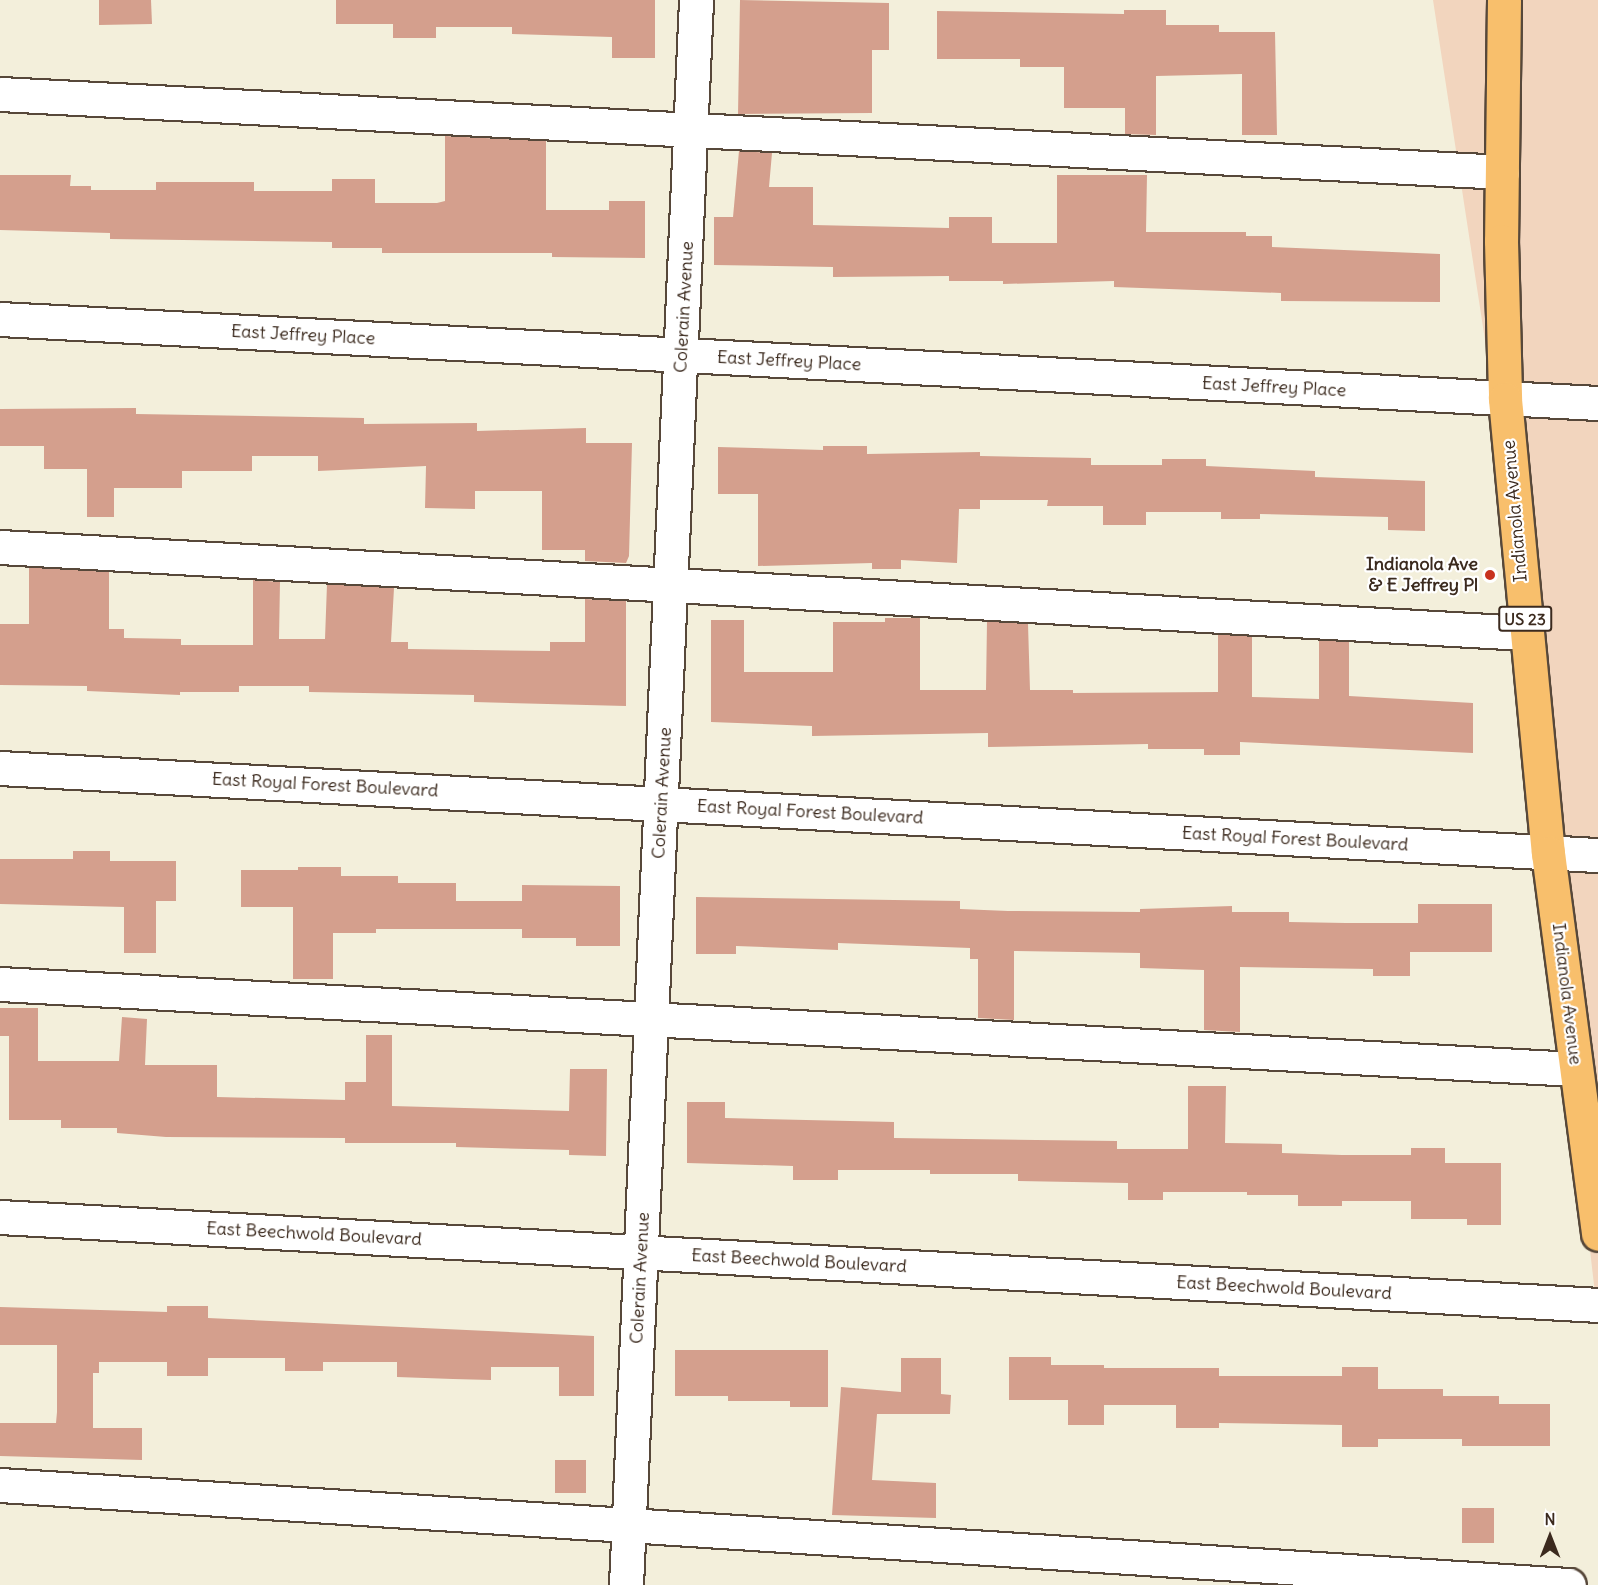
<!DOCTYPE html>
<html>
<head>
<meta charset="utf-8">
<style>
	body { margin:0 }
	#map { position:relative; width:1598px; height:1585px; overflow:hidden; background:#f3efdb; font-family:Delius,sans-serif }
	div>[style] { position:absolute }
	.built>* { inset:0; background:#f2d5be }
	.building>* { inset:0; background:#d49f8d }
	.roads { filter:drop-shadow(2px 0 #57483a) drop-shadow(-2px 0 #57483a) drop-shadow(0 2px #57483a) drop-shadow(0 -2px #57483a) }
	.minor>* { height:33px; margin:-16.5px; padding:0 16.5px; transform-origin:16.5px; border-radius:16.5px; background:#fff }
	.major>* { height:33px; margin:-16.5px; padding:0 16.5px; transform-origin:16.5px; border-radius:16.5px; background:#f8bf6c }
	.dots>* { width:16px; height:16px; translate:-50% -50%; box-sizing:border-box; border:3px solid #fff; border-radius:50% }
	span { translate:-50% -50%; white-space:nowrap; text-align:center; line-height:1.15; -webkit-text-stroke:4.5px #fff; paint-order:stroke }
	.shield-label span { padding:2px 4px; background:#fff; border:2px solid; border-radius:4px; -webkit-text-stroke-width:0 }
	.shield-label { font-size:16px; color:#3b2a1e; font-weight:700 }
	.street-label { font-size:18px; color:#3b2a1e }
	.poi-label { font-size:18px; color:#3b2a1e; font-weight:700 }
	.right { translate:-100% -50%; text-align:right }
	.north { position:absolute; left:1520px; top:1507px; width:60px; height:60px; -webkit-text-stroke:4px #fff; paint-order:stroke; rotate:0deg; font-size:16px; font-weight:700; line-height:24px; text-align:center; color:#3b2a1e }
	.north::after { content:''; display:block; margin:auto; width:21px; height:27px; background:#3b2a1e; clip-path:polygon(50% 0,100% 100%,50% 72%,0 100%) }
</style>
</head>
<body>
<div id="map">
	<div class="built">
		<div style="clip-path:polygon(1433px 0,1598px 0,1598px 1320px,1490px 373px)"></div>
	</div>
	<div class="building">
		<div style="clip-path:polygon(99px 0,151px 0,152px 24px,99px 25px)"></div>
		<div style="clip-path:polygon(336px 0,655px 0,655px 58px,612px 58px,612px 37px,512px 34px,512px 27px,436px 27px,436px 38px,393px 38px,393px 24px,336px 24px)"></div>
		<div style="clip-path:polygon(740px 0,889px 3px,889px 50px,872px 50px,872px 113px,738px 114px)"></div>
		<div style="clip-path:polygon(1124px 10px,1166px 10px,1166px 25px,1219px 25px,1219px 32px,1275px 32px,1277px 135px,1242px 135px,1242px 74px,1156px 76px,1156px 135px,1125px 134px,1125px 108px,1064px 108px,1064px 67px,1020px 67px,1020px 59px,937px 59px,937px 11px,1124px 14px)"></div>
		<div style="clip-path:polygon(445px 136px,546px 141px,546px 210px,609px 210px,609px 201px,645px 201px,645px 258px,552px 257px,552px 253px,382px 253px,382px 248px,332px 248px,332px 242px,110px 239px,110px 233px,0 230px,0 175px,71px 175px,70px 186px,91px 186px,91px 190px,156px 190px,156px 182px,254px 182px,254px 191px,332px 191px,332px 179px,375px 179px,375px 203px,437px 203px,445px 201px)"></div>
		<div style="clip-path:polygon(739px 151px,772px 153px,769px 187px,813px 187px,813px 225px,949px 228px,949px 217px,992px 217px,992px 243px,1057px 243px,1057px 175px,1147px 175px,1146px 232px,1246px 232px,1246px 236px,1272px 236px,1272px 247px,1440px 254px,1440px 302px,1281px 301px,1281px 293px,1114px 287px,1114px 281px,1003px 284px,1003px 281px,949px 281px,949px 276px,833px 277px,833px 267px,714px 265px,714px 217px,733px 217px)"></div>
		<div style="clip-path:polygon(136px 408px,136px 414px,364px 418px,364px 424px,477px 423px,477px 431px,586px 428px,586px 443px,632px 443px,629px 556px,626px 563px,585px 561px,585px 550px,542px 550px,542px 491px,475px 491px,475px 509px,425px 508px,426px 466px,318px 471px,318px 456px,252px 456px,252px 471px,182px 471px,182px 488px,114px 488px,114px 517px,87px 517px,87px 469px,44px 469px,44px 446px,0 446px,0 409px)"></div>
		<div style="clip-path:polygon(823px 446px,867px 446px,867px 454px,980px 452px,980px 456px,1091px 458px,1091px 465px,1162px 465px,1162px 459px,1206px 459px,1206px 466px,1315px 471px,1315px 477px,1425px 481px,1425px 531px,1388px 530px,1388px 517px,1260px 514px,1260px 519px,1221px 519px,1221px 512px,1146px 512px,1146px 525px,1103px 525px,1103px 506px,1047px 506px,1048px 500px,980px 500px,980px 509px,959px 509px,957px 563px,901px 560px,901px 569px,872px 569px,872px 563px,758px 566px,758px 494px,718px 494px,718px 447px,823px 450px)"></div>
		<div style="clip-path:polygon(29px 567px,109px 572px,109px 629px,124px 629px,124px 638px,181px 639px,181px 645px,253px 645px,253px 580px,280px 582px,279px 639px,325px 639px,327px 584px,394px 588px,391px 642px,408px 642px,408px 649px,550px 651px,550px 642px,585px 642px,585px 599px,626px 601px,626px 706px,474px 702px,474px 695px,309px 692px,309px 686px,239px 686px,239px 692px,180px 692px,180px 695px,87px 691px,87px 686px,0 685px,0 624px,29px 624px)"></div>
		<div style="clip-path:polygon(885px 618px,920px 618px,920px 690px,986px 690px,987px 621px,1028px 624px,1030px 690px,1073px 690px,1073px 693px,1218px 692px,1218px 634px,1252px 636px,1252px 697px,1319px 699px,1319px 640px,1349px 642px,1349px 696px,1473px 703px,1473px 753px,1240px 742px,1240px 755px,1204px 755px,1204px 749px,1148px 749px,1148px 744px,988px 747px,988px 733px,812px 736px,812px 726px,711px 722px,711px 620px,744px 620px,744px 672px,833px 672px,833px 622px,885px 622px)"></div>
		<div style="clip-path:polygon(73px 851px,110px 851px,110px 861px,176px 861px,176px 901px,156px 901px,156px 953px,124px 953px,124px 907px,0 904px,0 859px,73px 859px)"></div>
		<div style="clip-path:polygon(298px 867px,341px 867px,341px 876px,398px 876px,398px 883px,456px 883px,456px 901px,522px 901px,522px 885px,620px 886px,620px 946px,576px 946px,576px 938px,522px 938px,522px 929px,376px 929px,376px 933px,333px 933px,333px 979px,293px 979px,293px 907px,241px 907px,241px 870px,298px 870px)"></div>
		<div style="clip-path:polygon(696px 897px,960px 901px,960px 909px,1008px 911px,1140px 912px,1140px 909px,1232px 906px,1232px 912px,1289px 912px,1289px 922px,1346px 923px,1418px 923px,1418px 904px,1492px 904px,1492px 952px,1410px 952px,1410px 976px,1373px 976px,1373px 969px,1240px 967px,1240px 1032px,1204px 1030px,1204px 970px,1140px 968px,1140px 953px,1014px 951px,1014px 1020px,978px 1018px,978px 959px,970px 959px,970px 948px,838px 943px,838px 950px,736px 946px,736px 954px,696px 954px)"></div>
		<div style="clip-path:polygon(0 1008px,38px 1008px,38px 1061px,119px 1061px,122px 1017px,147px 1019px,145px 1065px,217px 1065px,217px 1097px,345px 1100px,345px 1082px,366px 1082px,366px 1035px,392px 1035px,392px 1106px,569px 1111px,570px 1069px,607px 1069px,606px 1156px,569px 1155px,569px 1150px,456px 1147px,456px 1143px,345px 1143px,345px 1138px,166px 1137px,117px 1133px,117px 1128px,61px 1128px,61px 1120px,9px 1120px,9px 1036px,0 1036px)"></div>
		<div style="clip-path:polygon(1188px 1086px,1226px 1086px,1225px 1143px,1282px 1144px,1282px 1153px,1342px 1155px,1411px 1155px,1411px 1148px,1445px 1148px,1445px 1163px,1501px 1163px,1501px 1225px,1467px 1225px,1467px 1219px,1411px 1219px,1411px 1201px,1342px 1201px,1342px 1206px,1298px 1206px,1298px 1195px,1247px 1195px,1247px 1192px,1163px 1192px,1163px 1200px,1128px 1200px,1128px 1183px,1018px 1181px,1018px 1174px,930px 1174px,930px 1170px,838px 1170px,838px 1180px,793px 1180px,793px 1166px,687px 1163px,687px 1102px,725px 1102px,725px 1118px,894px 1122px,894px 1138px,1117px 1141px,1117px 1149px,1188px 1149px)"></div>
		<div style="clip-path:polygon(167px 1306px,208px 1306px,208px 1318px,594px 1336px,594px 1396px,559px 1396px,559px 1367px,491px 1367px,491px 1380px,453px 1379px,397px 1377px,397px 1362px,323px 1362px,323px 1371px,285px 1371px,285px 1358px,208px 1358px,208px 1376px,167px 1376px,167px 1362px,99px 1362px,99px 1373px,93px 1373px,93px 1428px,142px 1428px,142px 1460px,0 1456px,0 1423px,56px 1423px,57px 1412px,57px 1345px,0 1345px,0 1307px,167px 1312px)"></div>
		<div style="clip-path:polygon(675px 1350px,828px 1350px,828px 1407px,790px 1407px,790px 1401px,728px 1401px,728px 1396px,675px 1396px)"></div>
		<div style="clip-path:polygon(1009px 1357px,1051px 1357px,1051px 1365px,1104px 1365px,1104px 1368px,1219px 1368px,1219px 1376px,1342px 1376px,1342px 1367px,1378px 1367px,1378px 1389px,1443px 1389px,1443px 1396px,1499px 1396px,1499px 1404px,1550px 1404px,1550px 1446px,1462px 1446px,1462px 1439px,1378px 1439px,1378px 1447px,1342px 1447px,1342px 1425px,1219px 1423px,1219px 1428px,1176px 1428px,1176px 1405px,1104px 1405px,1104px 1425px,1068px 1425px,1068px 1400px,1009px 1400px)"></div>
		<div style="clip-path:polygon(901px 1358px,941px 1358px,941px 1394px,951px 1395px,950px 1414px,877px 1414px,872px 1480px,936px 1483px,936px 1518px,832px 1515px,841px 1387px,901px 1392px)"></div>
		<div style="clip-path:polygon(555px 1460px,586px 1460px,586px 1493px,555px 1493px)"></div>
		<div style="clip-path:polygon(1462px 1508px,1494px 1508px,1494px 1543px,1462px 1543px)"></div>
	</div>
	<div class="roads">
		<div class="minor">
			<div style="left:0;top:94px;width:1504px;rotate:2.97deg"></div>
			<div style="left:0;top:319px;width:1600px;rotate:3.01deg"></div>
			<div style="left:0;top:547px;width:1528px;rotate:3.23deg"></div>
			<div style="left:0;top:768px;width:1600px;rotate:3.12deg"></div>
			<div style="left:0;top:984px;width:1578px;rotate:3.09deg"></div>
			<div style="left:0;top:1217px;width:1600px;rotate:3.15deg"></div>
			<div style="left:0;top:1485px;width:1572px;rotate:3.65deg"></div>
			<div style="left:626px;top:1585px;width:1587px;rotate:-87.47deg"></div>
		</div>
		<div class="major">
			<div style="left:1504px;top:0;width:241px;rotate:90.7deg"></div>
			<div style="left:1501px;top:241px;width:158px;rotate:88.5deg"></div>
			<div style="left:1505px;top:399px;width:456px;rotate:84.6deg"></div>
			<div style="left:1548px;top:853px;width:384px;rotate:82.5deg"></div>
		</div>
	</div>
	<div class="dots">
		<div style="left:1490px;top:575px;background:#c8321e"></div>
	</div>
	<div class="shield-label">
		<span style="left:1525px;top:619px">US 23</span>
	</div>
	<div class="street-label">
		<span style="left:684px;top:307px;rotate:-87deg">Colerain Avenue</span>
		<span style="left:303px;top:335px;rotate:3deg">East Jeffrey Place</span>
		<span style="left:789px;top:361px;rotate:3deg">East Jeffrey Place</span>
		<span style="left:1274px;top:387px;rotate:3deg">East Jeffrey Place</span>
		<span style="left:1515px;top:511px;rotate:-95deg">Indianola Avenue</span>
		<span style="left:325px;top:785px;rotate:3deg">East Royal Forest Boulevard</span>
		<span style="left:662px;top:793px;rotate:-87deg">Colerain Avenue</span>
		<span style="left:810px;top:812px;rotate:3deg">East Royal Forest Boulevard</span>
		<span style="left:1295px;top:839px;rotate:3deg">East Royal Forest Boulevard</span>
		<span style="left:1567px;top:994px;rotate:83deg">Indianola Avenue</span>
		<span style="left:314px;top:1234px;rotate:3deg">East Beechwold Boulevard</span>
		<span style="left:799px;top:1261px;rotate:3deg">East Beechwold Boulevard</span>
		<span style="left:640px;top:1278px;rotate:-87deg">Colerain Avenue</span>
		<span style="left:1284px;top:1288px;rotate:3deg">East Beechwold Boulevard</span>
	</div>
	<div class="poi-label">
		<span class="right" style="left:1478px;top:575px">Indianola Ave<br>&amp; E Jeffrey Pl</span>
	</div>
	<div class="north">N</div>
</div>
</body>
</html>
